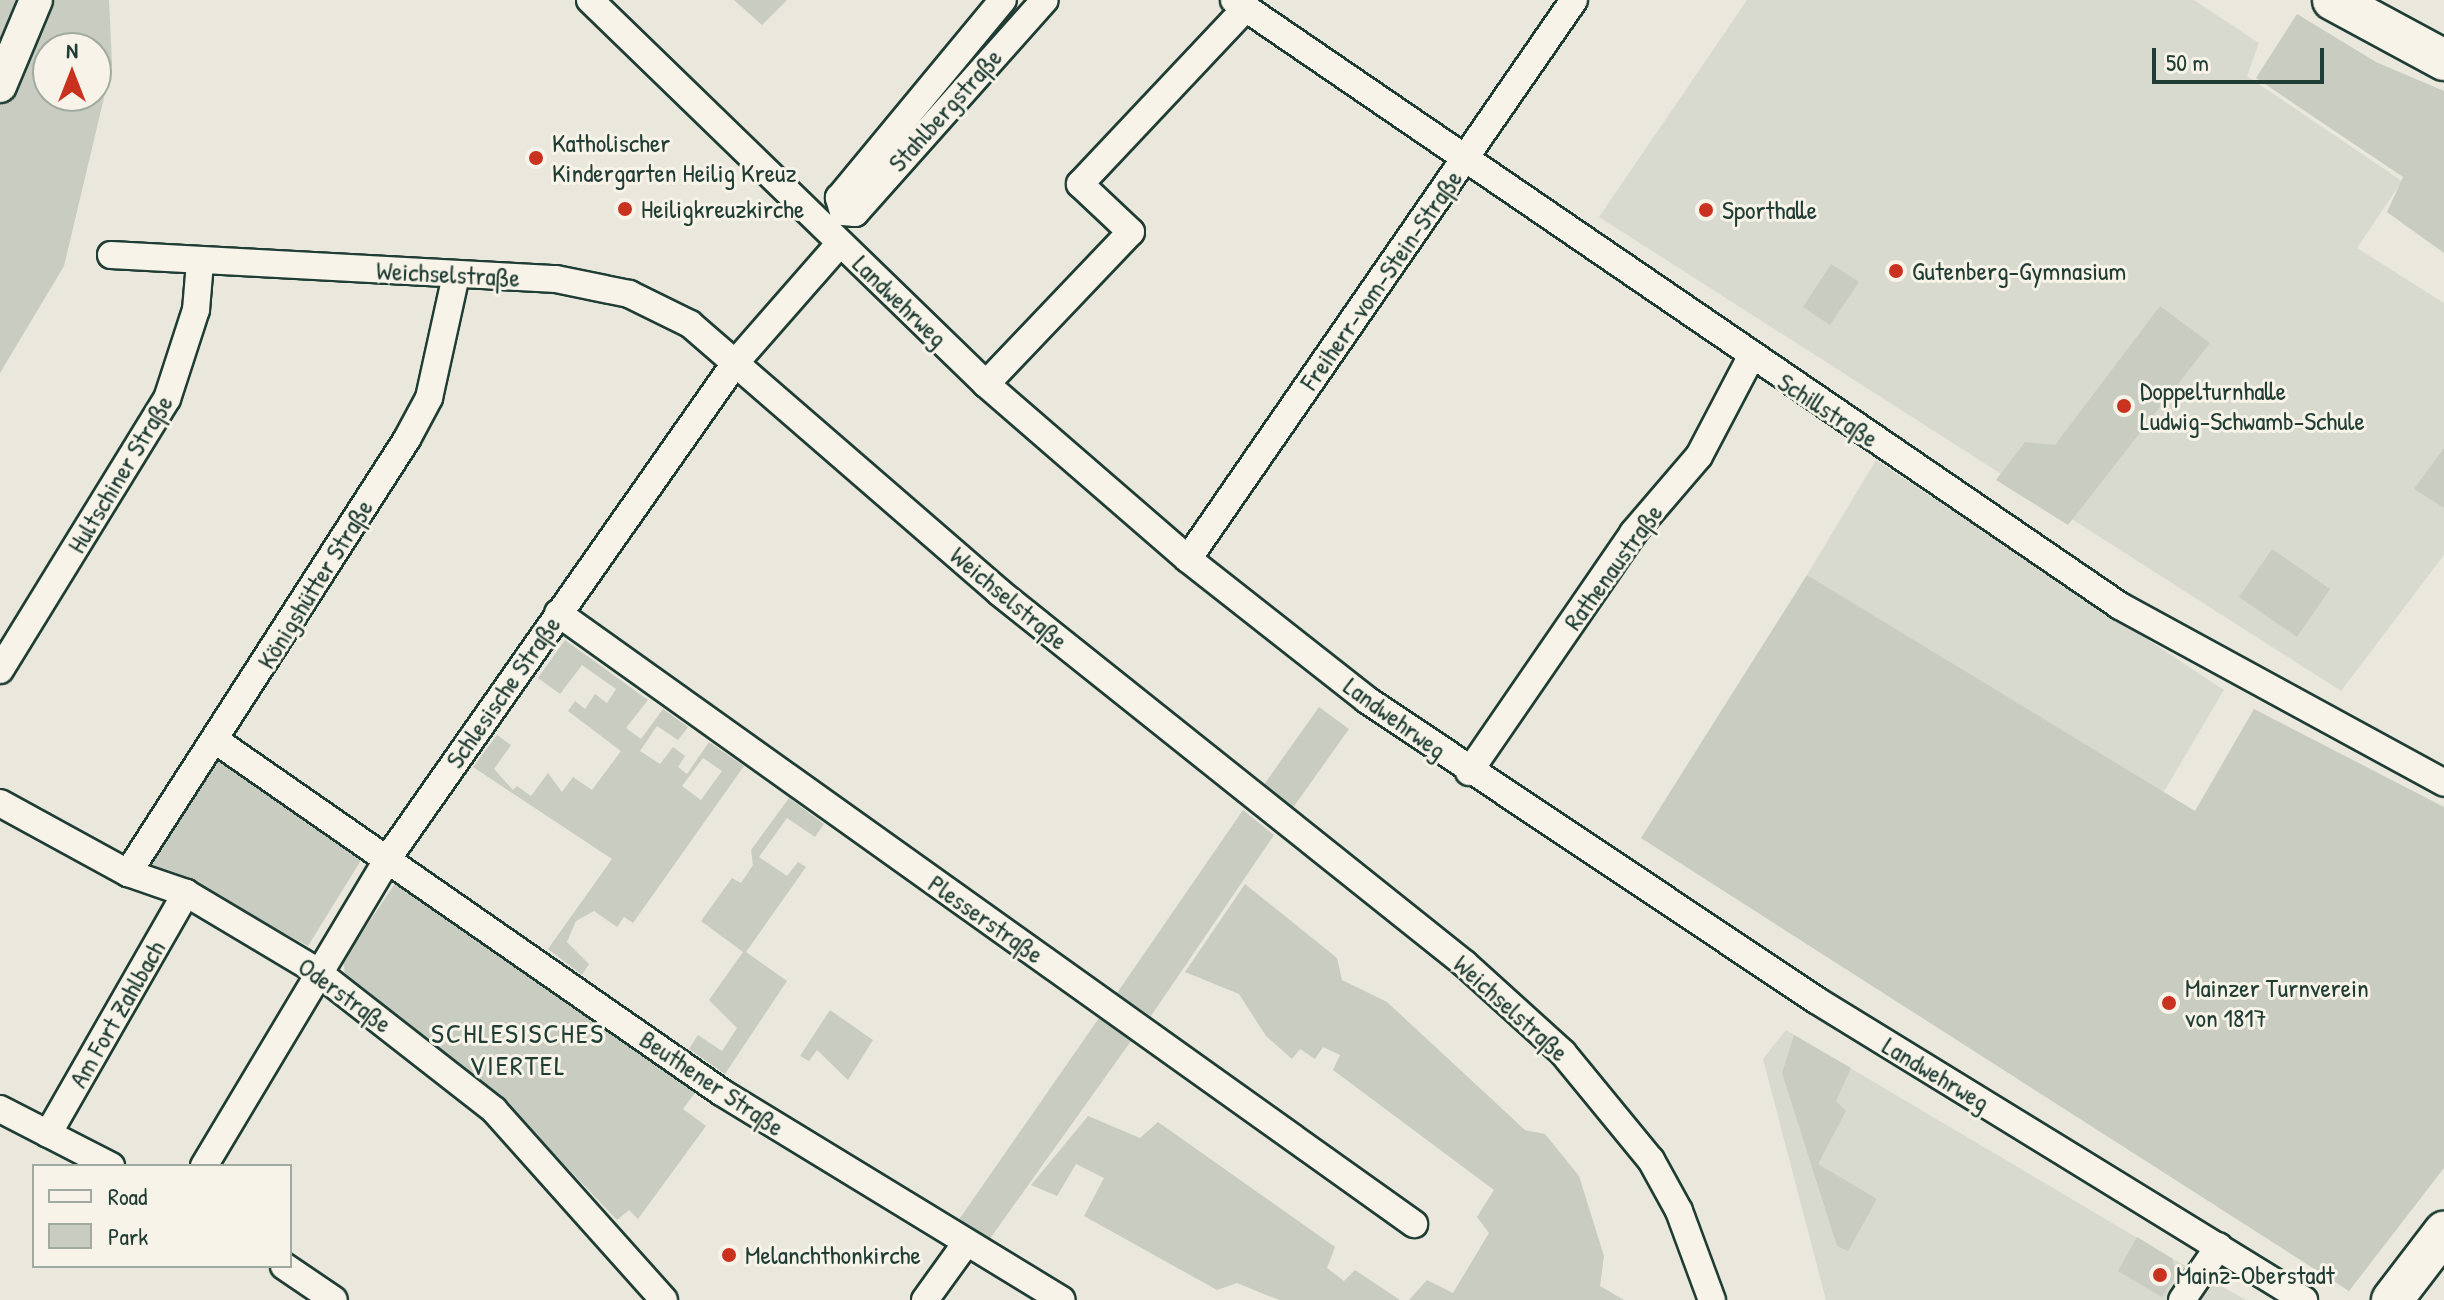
<!DOCTYPE html>
<html>
<head>
<meta charset="utf-8">
<style>
	body { margin:0 }
	#map { position:relative; width:2444px; height:1300px; overflow:hidden; background:#eae8dd; font-family:"Patrick Hand",sans-serif }
	div>[style] { position:absolute }
	.built>* { inset:0; background:#d9dacf }
	.green>* { inset:0; background:#c8ccc1 }
	.roads { filter:drop-shadow(2px 0 #1f3d34) drop-shadow(-2px 0 #1f3d34) drop-shadow(0 2px #1f3d34) drop-shadow(0 -2px #1f3d34) }
	.minor>* { height:26px; margin:-13px; padding:0 13px; transform-origin:13px; border-radius:13px; background:#f7f3e8 }
	.tertiary>* { height:32px; margin:-16px; padding:0 16px; transform-origin:16px; border-radius:16px; background:#f7f3e8 }
	.primary>* { height:40px; margin:-20px; padding:0 20px; transform-origin:20px; border-radius:20px; background:#f7f3e8 }
	.dots>* { width:22px; height:22px; translate:-50% -50%; box-sizing:border-box; border:4px solid #f7f3e8; border-radius:50% }
	span { translate:-50% -50%; white-space:nowrap; text-align:center; line-height:1.15; -webkit-text-stroke:6px #f7f3e8; paint-order:stroke }
	.street-label { font-size:26px; color:#1f3d34 }
	.poi-label { font-size:26px; color:#1f3d34 }
	.left { translate:0 -50%; text-align:left }
	.neighbourhood-label { font-size:28px; color:#1f3d34; letter-spacing:2px }
	.legend { position:absolute; left:32px; top:1164px; width:260px; height:104px; box-sizing:border-box; background:#f7f3e8; border:2px solid #a1aaa0; margin:0; padding:10px 14px; list-style:none; font-size:24px; color:#1f3d34 }
	.legend li { display:flex; align-items:center; gap:16px; height:40px }
	.legend b { width:40px; border:2px solid #a1aaa0 }
	.north { position:absolute; left:32px; top:32px; width:80px; height:80px; box-sizing:border-box; background:#f7f3e8; border:2px solid #a1aaa0; border-radius:50%; rotate:0deg; font-size:22px; font-weight:700; line-height:32px; text-align:center; color:#1f3d34 }
	.north::after { content:''; display:block; margin:auto; width:28px; height:36px; background:#c8321e; clip-path:polygon(50% 0,100% 100%,50% 72%,0 100%) }
	.scale { position:absolute; left:2152px; top:48px; width:172px; height:36px; box-sizing:border-box; border:4px solid #1f3d34; border-top:0; padding-left:10px; font-size:24px; line-height:28px; white-space:nowrap; color:#1f3d34; -webkit-text-stroke:6px #f7f3e8; paint-order:stroke }
</style>
</head>
<body>
<div id="map">
	<div class="built">
		<div style="clip-path:polygon(1747px 0,2194px 0,2259px 43px,2247px 76px,2402px 181px,2357px 248px,2444px 303px,2444px 555px,2341px 691px,1599px 217px)"></div>
		<div style="clip-path:polygon(1876px 460px,2224px 690px,2163px 793px,1807px 575px)"></div>
		<div style="clip-path:polygon(1786px 1030px,2173px 1259px,2246px 1300px,1826px 1300px,1763px 1059px)"></div>
	</div>
	<div class="green">
		<div style="clip-path:polygon(evenodd,0 0,109px 0,112px 64px,64px 266px,0 373px,0 0,48px 48px,96px 48px,96px 96px,48px 96px,48px 48px)"></div>
		<div style="clip-path:polygon(734px 0,787px 0,762px 25px)"></div>
		<div style="clip-path:polygon(2297px 14px,2376px 62px,2444px 91px,2444px 253px,2387px 212px,2403px 177px,2256px 78px)"></div>
		<div style="clip-path:polygon(1831px 264px,1859px 282px,1830px 325px,1803px 307px)"></div>
		<div style="clip-path:polygon(2160px 306px,2210px 343px,2068px 525px,1996px 480px,2025px 442px,2055px 445px)"></div>
		<div style="clip-path:polygon(2444px 448px,2444px 508px,2414px 489px)"></div>
		<div style="clip-path:polygon(2272px 549px,2330px 589px,2297px 637px,2239px 597px)"></div>
		<div style="clip-path:polygon(1807px 575px,2195px 811px,2254px 709px,2444px 807px,2444px 1168px,2349px 1291px,1641px 838px)"></div>
		<div style="clip-path:polygon(evenodd,565px 640px,648px 700px,626px 728px,641px 739px,663px 709px,688px 727px,678px 740px,657px 726px,640px 751px,660px 764px,673px 747px,685px 756px,678px 767px,687px 774px,709px 742px,744px 766px,633px 923px,624px 917px,617px 927px,594px 911px,576px 921px,567px 942px,589px 964px,582px 975px,548px 949px,612px 859px,473px 767px,497px 735px,511px 745px,494px 769px,513px 790px,517px 786px,531px 796px,548px 773px,562px 792px,573px 777px,592px 790px,621px 751px,568px 711px,575px 701px,585px 709px,595px 694px,607px 703px,616px 689px,582px 665px,560px 694px,538px 678px,565px 640px,703px 758px,722px 771px,701px 800px,682px 786px,703px 758px)"></div>
		<div style="clip-path:polygon(1319px 707px,1349px 729px,1292px 809px,1263px 786px)"></div>
		<div style="clip-path:polygon(216px 757px,363px 857px,308px 946px,203px 888px,148px 868px)"></div>
		<div style="clip-path:polygon(789px 798px,824px 824px,815px 837px,787px 818px,759px 857px,787px 876px,798px 862px,806px 867px,746px 952px,787px 981px,725px 1074px,689px 1049px,698px 1035px,722px 1051px,737px 1028px,709px 1000px,743px 952px,701px 921px,732px 878px,741px 883px,753px 865px,751px 850px)"></div>
		<div style="clip-path:polygon(1243px 810px,1274px 835px,1151px 1016px,1117px 993px)"></div>
		<div style="clip-path:polygon(396px 882px,577px 1003px,695px 1093px,683px 1109px,706px 1126px,638px 1219px,629px 1210px,617px 1220px,503px 1100px,345px 973px,343px 961px)"></div>
		<div style="clip-path:polygon(1245px 884px,1337px 958px,1342px 980px,1387px 1002px,1525px 1130px,1545px 1134px,1579px 1176px,1604px 1256px,1600px 1286px,1624px 1300px,1409px 1300px,1427px 1280px,1453px 1293px,1489px 1233px,1477px 1217px,1494px 1190px,1333px 1070px,1340px 1055px,1323px 1047px,1315px 1059px,1300px 1049px,1292px 1059px,1266px 1036px,1239px 994px,1185px 972px)"></div>
		<div style="clip-path:polygon(830px 1010px,873px 1040px,848px 1080px,817px 1050px,809px 1061px,800px 1056px)"></div>
		<div style="clip-path:polygon(1099px 1018px,1131px 1041px,989px 1240px,958px 1221px)"></div>
		<div style="clip-path:polygon(1794px 1035px,1851px 1068px,1836px 1101px,1846px 1111px,1818px 1164px,1877px 1199px,1848px 1251px,1837px 1246px,1782px 1073px)"></div>
		<div style="clip-path:polygon(1088px 1116px,1140px 1138px,1158px 1122px,1335px 1247px,1327px 1268px,1344px 1281px,1355px 1270px,1400px 1300px,1279px 1300px,1237px 1283px,1217px 1290px,1084px 1216px,1104px 1178px,1076px 1164px,1057px 1196px,1031px 1185px)"></div>
		<div style="clip-path:polygon(2137px 1237px,2173px 1259px,2175px 1277px,2162px 1297px,2118px 1271px)"></div>
	</div>
	<div class="roads">
		<div class="minor">
			<div style="left:590px;top:0;width:552px;rotate:44.12deg"></div>
			<div style="left:986px;top:384px;width:267px;rotate:40.9deg"></div>
			<div style="left:1188px;top:559px;width:228px;rotate:38.2deg"></div>
			<div style="left:1367px;top:700px;width:540px;rotate:33.75deg"></div>
			<div style="left:1816px;top:1000px;width:573px;rotate:31.58deg"></div>
			<div style="left:1234px;top:0;width:1073px;rotate:34.37deg"></div>
			<div style="left:2120px;top:606px;width:369px;rotate:28.6deg"></div>
			<div style="left:843px;top:212px;width:12px;rotate:5deg"></div>
			<div style="left:855px;top:213px;width:285px;rotate:-48.3deg"></div>
			<div style="left:843px;top:212px;width:15px;rotate:-106deg"></div>
			<div style="left:839px;top:198px;width:257px;rotate:-50.4deg"></div>
			<div style="left:111px;top:255px;width:446px;rotate:3.1deg"></div>
			<div style="left:556px;top:279px;width:75px;rotate:11.6deg"></div>
			<div style="left:629px;top:294px;width:68px;rotate:26.2deg"></div>
			<div style="left:690px;top:324px;width:409px;rotate:40.9deg"></div>
			<div style="left:999px;top:592px;width:596px;rotate:38.6deg"></div>
			<div style="left:1465px;top:964px;width:132px;rotate:42.2deg"></div>
			<div style="left:1563px;top:1053px;width:139px;rotate:50.6deg"></div>
			<div style="left:1651px;top:1160px;width:58px;rotate:61.2deg"></div>
			<div style="left:1679px;top:1211px;width:95px;rotate:69.7deg"></div>
			<div style="left:986px;top:384px;width:210px;rotate:-46.4deg"></div>
			<div style="left:1131px;top:232px;width:70px;rotate:-136.7deg"></div>
			<div style="left:1080px;top:184px;width:241px;rotate:-46.7deg"></div>
			<div style="left:1188px;top:559px;width:679px;rotate:-55.37deg"></div>
			<div style="left:558px;top:613px;width:1052px;rotate:35.52deg"></div>
			<div style="left:0;top:670px;width:318px;rotate:-58.4deg"></div>
			<div style="left:167px;top:399px;width:94px;rotate:-72deg"></div>
			<div style="left:196px;top:310px;width:48px;rotate:-85.2deg"></div>
			<div style="left:215px;top:740px;width:616px;rotate:34.82deg"></div>
			<div style="left:721px;top:1092px;width:399px;rotate:31.4deg"></div>
			<div style="left:1469px;top:772px;width:290px;rotate:-55.5deg"></div>
			<div style="left:1633px;top:533px;width:101px;rotate:-49.4deg"></div>
			<div style="left:1699px;top:456px;width:110px;rotate:-62.3deg"></div>
			<div style="left:0;top:803px;width:146px;rotate:28.7deg"></div>
			<div style="left:128px;top:873px;width:61px;rotate:19deg"></div>
			<div style="left:186px;top:893px;width:150px;rotate:30.8deg"></div>
			<div style="left:315px;top:970px;width:227px;rotate:38deg"></div>
			<div style="left:494px;top:1110px;width:255px;rotate:48.2deg"></div>
			<div style="left:128px;top:873px;width:516px;rotate:-57.26deg"></div>
			<div style="left:407px;top:439px;width:47px;rotate:-61.8deg"></div>
			<div style="left:429px;top:398px;width:126px;rotate:-77.6deg"></div>
			<div style="left:0;top:1109px;width:125px;rotate:27.2deg"></div>
			<div style="left:48px;top:1134px;width:278px;rotate:-60.2deg"></div>
			<div style="left:204px;top:1166px;width:359px;rotate:-59.1deg"></div>
			<div style="left:388px;top:858px;width:606px;rotate:-54.95deg"></div>
			<div style="left:736px;top:362px;width:158px;rotate:-48.8deg"></div>
			<div style="left:284px;top:1266px;width:60px;rotate:34.2deg"></div>
			<div style="left:925px;top:1300px;width:67px;rotate:-54.2deg"></div>
			<div style="left:2182px;top:1300px;width:65px;rotate:-55.6deg"></div>
		</div>
		<div class="tertiary">
			<div style="left:0;top:86px;width:93px;rotate:-67.3deg"></div>
		</div>
		<div class="primary">
			<div style="left:2333px;top:0;width:126px;rotate:28.4deg"></div>
			<div style="left:2392px;top:1300px;width:86px;rotate:-52.6deg"></div>
		</div>
	</div>
	<div class="dots">
		<div style="left:536px;top:158px;background:#c8321e"></div>
		<div style="left:625px;top:209px;background:#c8321e"></div>
		<div style="left:1706px;top:210px;background:#c8321e"></div>
		<div style="left:1896px;top:271px;background:#c8321e"></div>
		<div style="left:2124px;top:406px;background:#c8321e"></div>
		<div style="left:2169px;top:1003px;background:#c8321e"></div>
		<div style="left:729px;top:1255px;background:#c8321e"></div>
		<div style="left:2160px;top:1275px;background:#c8321e"></div>
	</div>
	<div class="street-label">
		<span style="left:945px;top:110px;rotate:-48deg">Stahlbergstraße</span>
		<span style="left:448px;top:274px;rotate:3deg">Weichselstraße</span>
		<span style="left:1381px;top:280px;rotate:-55deg">Freiherr-vom-Stein-Straße</span>
		<span style="left:900px;top:301px;rotate:44deg">Landwehrweg</span>
		<span style="left:1828px;top:410px;rotate:33deg">Schillstraße</span>
		<span style="left:120px;top:474px;rotate:-59deg">Hultschiner Straße</span>
		<span style="left:1613px;top:567px;rotate:-54deg">Rathenaustraße</span>
		<span style="left:315px;top:584px;rotate:-58deg">Königshütter Straße</span>
		<span style="left:1009px;top:598px;rotate:40deg">Weichselstraße</span>
		<span style="left:503px;top:692px;rotate:-55deg">Schlesische Straße</span>
		<span style="left:1395px;top:718px;rotate:36deg">Landwehrweg</span>
		<span style="left:986px;top:919px;rotate:35deg">Plesserstraße</span>
		<span style="left:345px;top:995px;rotate:36deg">Oderstraße</span>
		<span style="left:1511px;top:1008px;rotate:42deg">Weichselstraße</span>
		<span style="left:117px;top:1014px;rotate:-60deg">Am Fort Zahlbach</span>
		<span style="left:1936px;top:1074px;rotate:31deg">Landwehrweg</span>
		<span style="left:712px;top:1083px;rotate:34deg">Beuthener Straße</span>
	</div>
	<div class="poi-label">
		<span class="left" style="left:552px;top:158px">Katholischer<br>Kindergarten Heilig Kreuz</span>
		<span class="left" style="left:641px;top:209px">Heiligkreuzkirche</span>
		<span class="left" style="left:1722px;top:210px">Sporthalle</span>
		<span class="left" style="left:1912px;top:271px">Gutenberg-Gymnasium</span>
		<span class="left" style="left:2140px;top:406px">Doppelturnhalle<br>Ludwig-Schwamb-Schule</span>
		<span class="left" style="left:2185px;top:1003px">Mainzer Turnverein<br>von 1817</span>
		<span class="left" style="left:745px;top:1255px">Melanchthonkirche</span>
		<span class="left" style="left:2176px;top:1275px">Mainz-Oberstadt</span>
	</div>
	<div class="neighbourhood-label">
		<span style="left:518px;top:1049px">SCHLESISCHES<br>VIERTEL</span>
	</div>
	<ul class="legend">
	<li><b style="height:10px;background:#f7f3e8"></b>Road</li>
	<li><b style="height:22px;background:#c8ccc1"></b>Park</li>
	</ul>
	<div class="north">N</div>
	<div class="scale">50 m</div>
</div>
</body>
</html>
